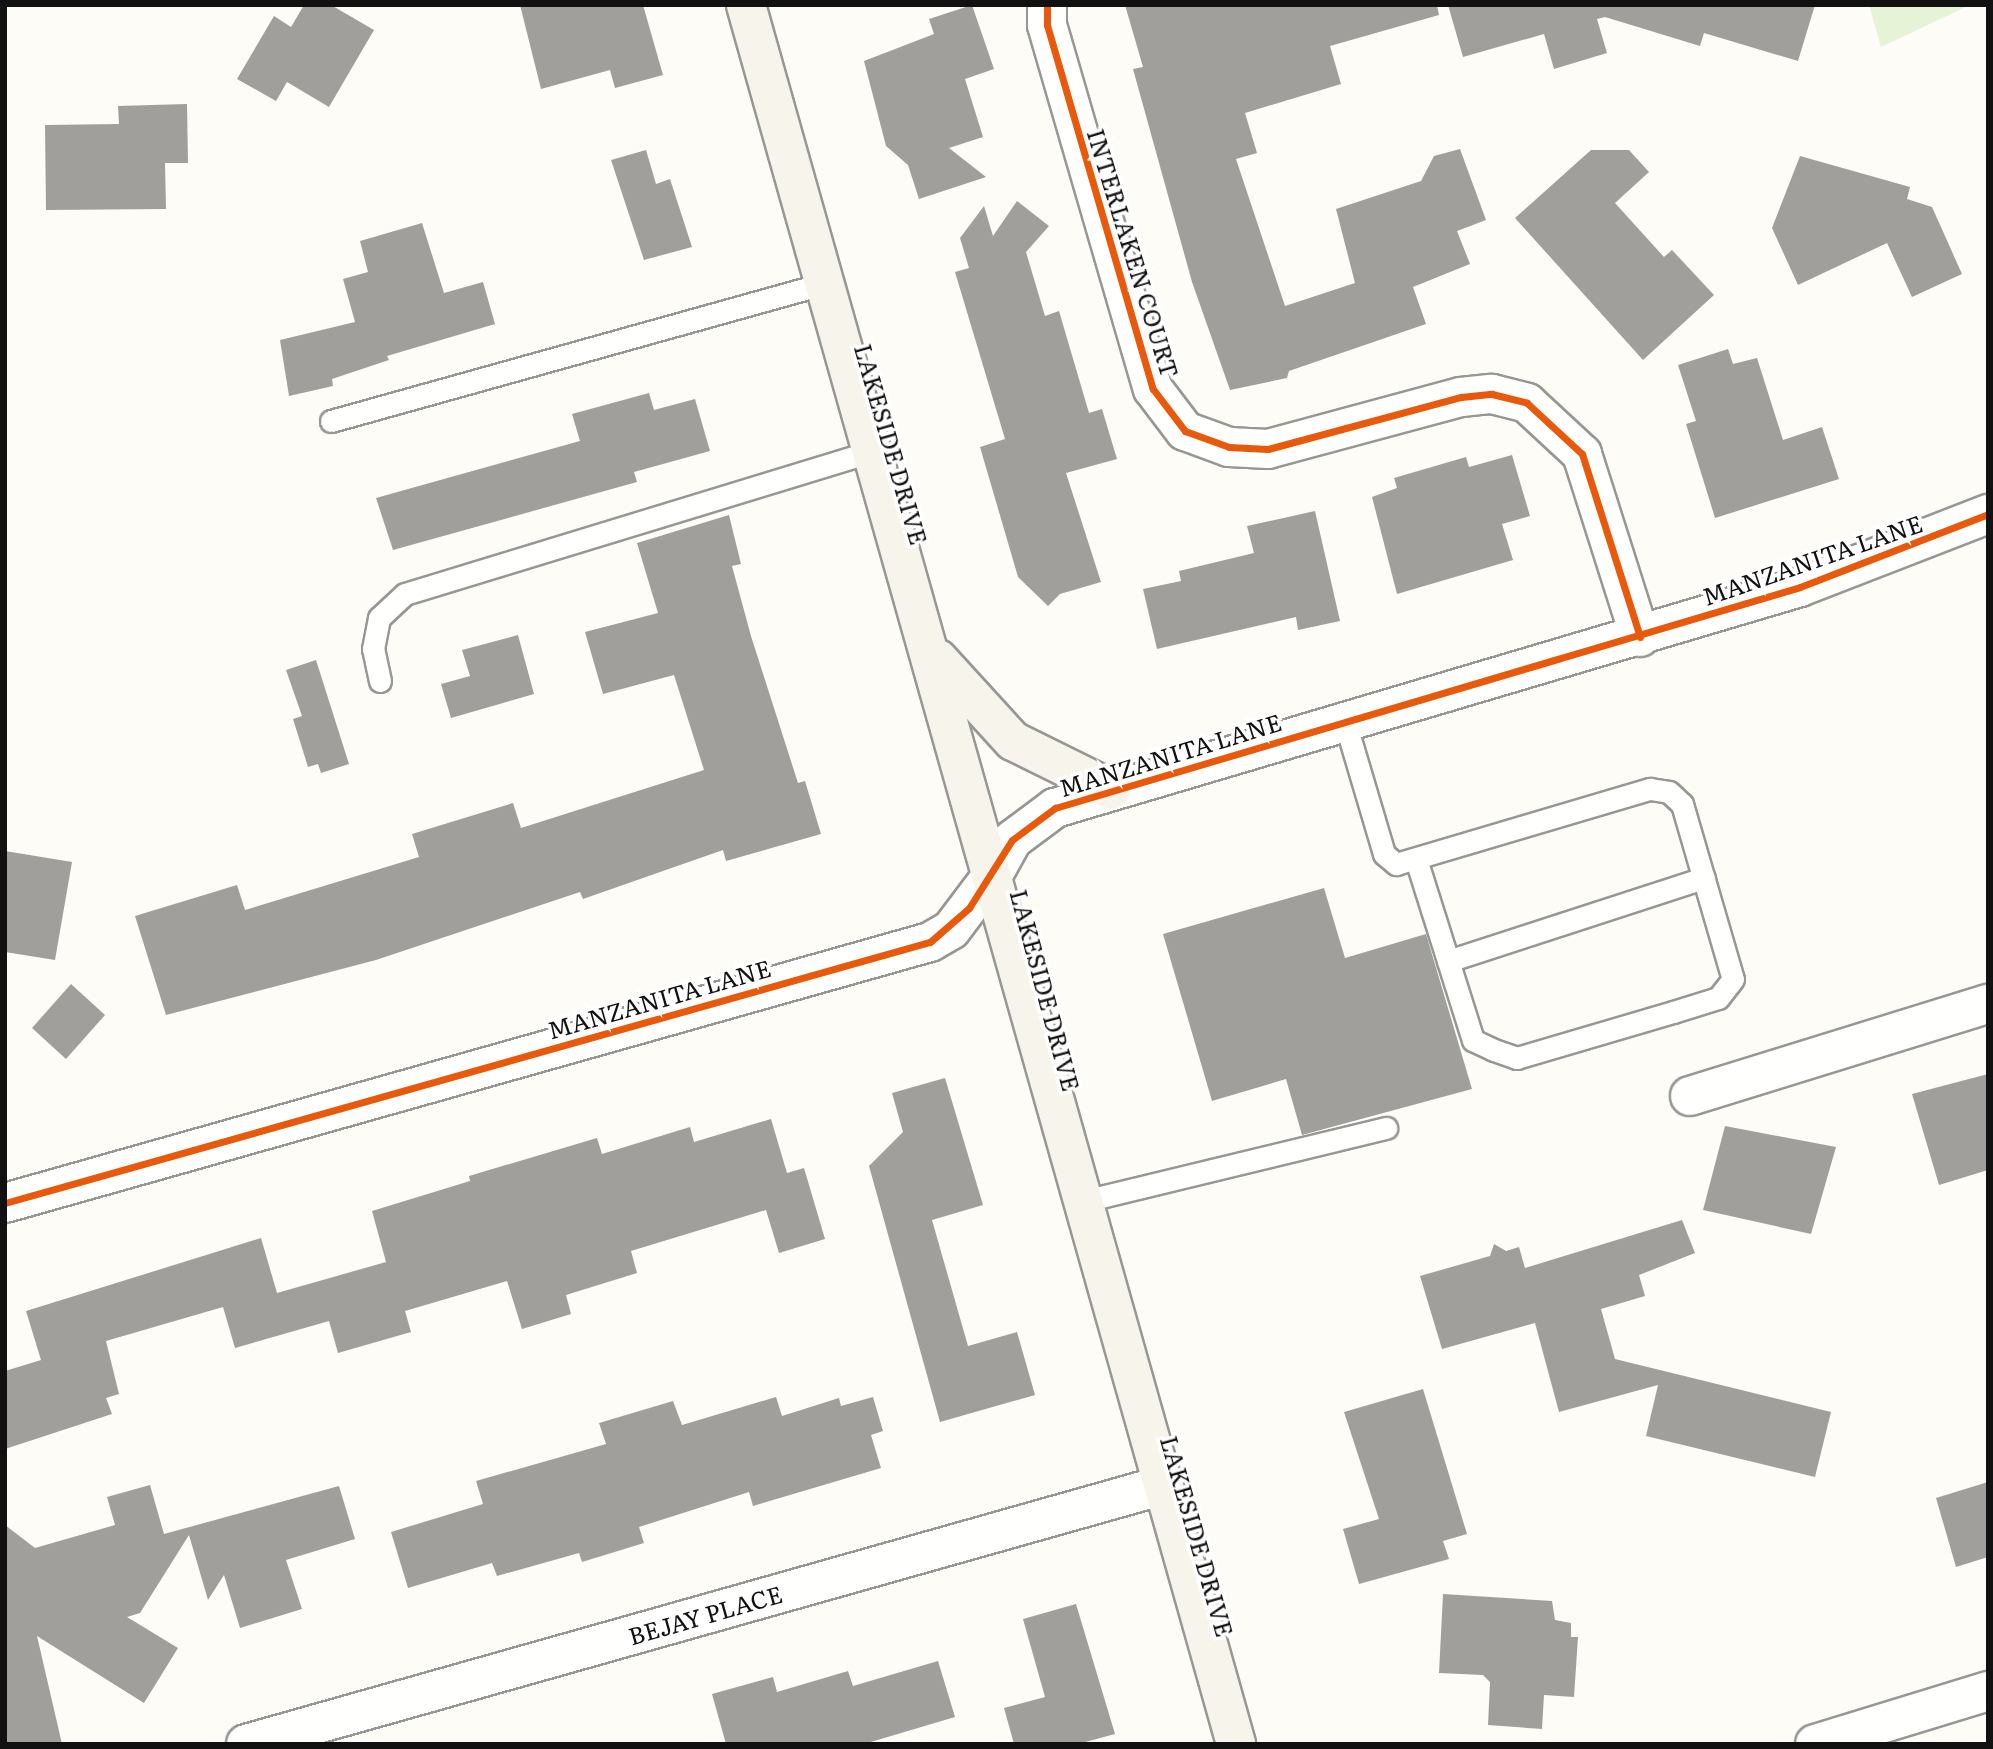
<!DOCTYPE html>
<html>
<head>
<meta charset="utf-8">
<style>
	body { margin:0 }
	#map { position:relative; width:1993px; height:1749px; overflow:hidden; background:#fdfcf7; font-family:Literata,serif }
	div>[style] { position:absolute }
	.green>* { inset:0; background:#e7f3d7 }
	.building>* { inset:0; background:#a19f9c }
	.roads { filter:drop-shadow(2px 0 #979795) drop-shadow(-2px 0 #979795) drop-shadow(0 2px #979795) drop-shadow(0 -2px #979795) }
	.service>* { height:21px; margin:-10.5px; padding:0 10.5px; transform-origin:10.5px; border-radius:10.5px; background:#fffffe }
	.minor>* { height:38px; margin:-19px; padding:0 19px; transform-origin:19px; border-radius:19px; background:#fffffe }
	.tertiary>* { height:38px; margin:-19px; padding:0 19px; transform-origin:19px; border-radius:19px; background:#fffffe }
	.secondary>* { height:38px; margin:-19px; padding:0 19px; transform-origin:19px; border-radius:19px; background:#f6f4eb }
	.cycleway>* { height:7px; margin:-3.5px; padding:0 3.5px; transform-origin:3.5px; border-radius:3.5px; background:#e8590c }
	span { translate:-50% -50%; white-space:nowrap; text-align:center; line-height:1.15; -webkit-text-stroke:7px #fff; paint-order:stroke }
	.street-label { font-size:24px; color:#111 }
	.frame { position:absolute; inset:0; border:7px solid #111; pointer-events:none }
</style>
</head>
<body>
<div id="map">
	<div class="green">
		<div style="clip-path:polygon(1869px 5px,1970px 5px,1881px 47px)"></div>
	</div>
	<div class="building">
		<div style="clip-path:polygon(304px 5px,331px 5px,374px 30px,329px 107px,287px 82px,276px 101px,237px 79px,274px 16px,291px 27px)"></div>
		<div style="clip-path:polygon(520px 5px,643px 5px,663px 75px,615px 88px,610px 70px,541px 89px)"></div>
		<div style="clip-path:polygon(972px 5px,994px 69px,965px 79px,983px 137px,949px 148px,986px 177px,919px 199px,908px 165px,886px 146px,864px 61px,934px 34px,929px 19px)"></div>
		<div style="clip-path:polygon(1125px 5px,1437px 5px,1439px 15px,1330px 46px,1341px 84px,1245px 113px,1257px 153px,1236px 159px,1285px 306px,1355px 283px,1336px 209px,1421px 181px,1434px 156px,1460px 149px,1486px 220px,1457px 231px,1470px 264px,1413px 287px,1426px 324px,1289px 371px,1287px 378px,1230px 390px,1192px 282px,1133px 69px,1143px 67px)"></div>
		<div style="clip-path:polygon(1448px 5px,1815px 5px,1798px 61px,1704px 33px,1700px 46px,1605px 17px,1597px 19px,1607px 53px,1554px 69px,1544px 34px,1463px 57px)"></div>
		<div style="clip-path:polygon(187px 104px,188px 163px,165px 163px,166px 209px,46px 210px,45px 125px,119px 124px,118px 106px)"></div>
		<div style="clip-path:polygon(646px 150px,656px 184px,670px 179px,692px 247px,644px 260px,611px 160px)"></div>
		<div style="clip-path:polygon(1591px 150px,1629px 150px,1649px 172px,1615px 203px,1664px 257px,1672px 250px,1714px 295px,1643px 360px,1515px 218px)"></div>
		<div style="clip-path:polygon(1800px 156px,1910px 187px,1907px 199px,1932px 207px,1962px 274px,1912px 297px,1887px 243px,1798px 285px,1772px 228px)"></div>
		<div style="clip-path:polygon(1017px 201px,1049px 226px,1026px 252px,1045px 316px,1059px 311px,1089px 413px,1102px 409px,1117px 459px,1066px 473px,1101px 582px,1060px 594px,1048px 606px,1018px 577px,980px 447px,1005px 439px,955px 272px,969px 268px,960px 238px,984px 206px,993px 236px)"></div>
		<div style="clip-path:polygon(422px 223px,444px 293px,483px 282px,495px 324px,387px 356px,389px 360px,332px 379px,333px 386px,289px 396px,280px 340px,355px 322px,343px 279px,368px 272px,360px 241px)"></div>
		<div style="clip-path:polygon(1728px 349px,1733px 364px,1757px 358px,1783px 440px,1822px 427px,1839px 479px,1715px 518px,1686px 424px,1696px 421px,1678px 365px)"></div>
		<div style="clip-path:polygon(649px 393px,654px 410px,695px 399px,710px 451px,634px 472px,637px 482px,393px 550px,376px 498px,580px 441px,572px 414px)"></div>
		<div style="clip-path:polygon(1512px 455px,1530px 516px,1502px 524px,1513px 560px,1397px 594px,1372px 497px,1397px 488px,1394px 478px,1466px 457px,1469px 467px)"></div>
		<div style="clip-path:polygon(1315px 511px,1340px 621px,1298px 630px,1296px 617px,1157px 649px,1143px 589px,1181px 581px,1179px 571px,1254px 553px,1247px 526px)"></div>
		<div style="clip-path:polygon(729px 515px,741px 564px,732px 566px,751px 636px,798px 783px,805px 781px,821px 834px,726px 861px,723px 850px,583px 899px,580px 892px,376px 960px,166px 1015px,135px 916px,237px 885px,245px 910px,419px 857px,412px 834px,513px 803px,521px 828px,704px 770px,674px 675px,603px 694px,585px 632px,658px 613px,637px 543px)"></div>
		<div style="clip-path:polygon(518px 635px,534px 694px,451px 718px,441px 684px,470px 676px,462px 650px)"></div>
		<div style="clip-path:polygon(316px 660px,349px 764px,321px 773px,318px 764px,308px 767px,293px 719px,302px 716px,286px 670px)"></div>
		<div style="clip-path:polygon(5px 851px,72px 862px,55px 960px,5px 952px)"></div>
		<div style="clip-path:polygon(1324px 888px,1345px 958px,1426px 934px,1472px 1089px,1302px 1135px,1286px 1079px,1212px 1101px,1163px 934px)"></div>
		<div style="clip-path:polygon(71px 984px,105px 1015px,66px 1059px,32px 1028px)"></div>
		<div style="clip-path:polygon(1988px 1074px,1988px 1170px,1939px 1185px,1912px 1094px)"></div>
		<div style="clip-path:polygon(945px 1078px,983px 1205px,932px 1220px,968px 1346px,1017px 1332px,1035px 1395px,940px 1422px,869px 1166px,903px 1132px,892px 1093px)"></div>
		<div style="clip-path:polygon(771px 1119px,787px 1173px,804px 1168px,825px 1239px,779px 1253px,766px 1210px,631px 1251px,637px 1273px,566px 1295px,571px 1314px,522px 1329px,507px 1281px,405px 1311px,411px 1332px,338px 1353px,329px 1321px,235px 1348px,223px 1307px,106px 1341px,119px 1394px,106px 1398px,112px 1414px,5px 1449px,5px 1371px,41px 1360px,26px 1311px,261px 1238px,277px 1293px,386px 1262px,372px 1211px,470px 1181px,469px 1176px,597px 1138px,602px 1154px,690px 1127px,694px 1142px)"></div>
		<div style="clip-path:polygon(1725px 1126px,1836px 1147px,1811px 1234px,1703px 1210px)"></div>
		<div style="clip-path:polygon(1682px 1220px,1695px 1253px,1639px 1275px,1645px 1296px,1601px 1309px,1615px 1359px,1831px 1412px,1815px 1477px,1646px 1436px,1658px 1385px,1559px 1412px,1535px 1323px,1442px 1349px,1420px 1276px,1490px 1256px,1494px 1244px,1506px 1251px,1519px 1247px,1525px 1268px)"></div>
		<div style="clip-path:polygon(1423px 1389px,1467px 1534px,1443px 1541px,1449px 1559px,1359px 1584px,1343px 1529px,1379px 1519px,1344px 1412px)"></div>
		<div style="clip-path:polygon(776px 1397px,782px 1416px,839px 1398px,841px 1406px,873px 1397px,883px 1431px,871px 1435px,881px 1468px,753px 1506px,749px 1492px,639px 1527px,644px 1543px,582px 1562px,579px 1553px,497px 1576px,492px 1563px,408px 1588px,391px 1532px,483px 1504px,476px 1481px,606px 1444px,599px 1423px,673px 1401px,682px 1425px)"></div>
		<div style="clip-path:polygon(1988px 1482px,1988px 1557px,1956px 1567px,1936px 1498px)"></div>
		<div style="clip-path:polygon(150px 1485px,164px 1534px,339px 1486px,355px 1539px,286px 1560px,302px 1609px,240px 1628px,224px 1575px,208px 1600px,189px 1535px,140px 1613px,127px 1617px,178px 1648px,144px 1703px,37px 1636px,62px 1744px,5px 1744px,5px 1525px,35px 1548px,115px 1525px,107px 1497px)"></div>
		<div style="clip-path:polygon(1443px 1594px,1552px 1601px,1555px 1620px,1571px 1623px,1571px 1637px,1578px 1637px,1574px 1697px,1544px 1695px,1542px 1729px,1488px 1725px,1490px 1682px,1483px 1675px,1439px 1673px)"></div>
		<div style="clip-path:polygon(1076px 1604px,1115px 1734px,1078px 1744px,1014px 1744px,1004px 1708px,1045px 1697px,1023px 1619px)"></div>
		<div style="clip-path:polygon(938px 1661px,955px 1717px,864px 1744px,726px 1744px,712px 1694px,773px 1677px,777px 1692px,848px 1671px,853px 1686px)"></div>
	</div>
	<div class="roads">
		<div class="service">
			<div style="left:331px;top:421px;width:514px;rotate:-15.58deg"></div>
			<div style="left:380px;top:681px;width:33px;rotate:-102deg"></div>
			<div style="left:373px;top:649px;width:32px;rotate:-79deg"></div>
			<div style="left:379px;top:618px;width:35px;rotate:-43deg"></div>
			<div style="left:405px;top:594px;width:490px;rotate:-17deg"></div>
			<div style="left:1345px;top:722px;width:138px;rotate:73.5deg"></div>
			<div style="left:1384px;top:854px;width:16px;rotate:40deg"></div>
			<div style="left:1396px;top:864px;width:265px;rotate:-16.5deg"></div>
			<div style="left:1650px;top:789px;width:19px;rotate:9deg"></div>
			<div style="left:1669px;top:792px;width:18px;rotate:43deg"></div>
			<div style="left:1682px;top:804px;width:182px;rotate:73.8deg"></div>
			<div style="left:1733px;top:979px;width:24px;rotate:128deg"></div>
			<div style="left:1718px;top:998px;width:47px;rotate:162.7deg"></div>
			<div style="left:1673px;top:1012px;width:163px;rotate:163.6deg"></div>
			<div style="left:1517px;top:1058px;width:24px;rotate:-161deg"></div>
			<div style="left:1494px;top:1050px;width:23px;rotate:-155deg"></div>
			<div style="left:1473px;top:1040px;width:190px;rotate:-107.5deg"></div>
			<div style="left:1448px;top:961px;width:269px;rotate:-18deg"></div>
			<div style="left:1084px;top:1201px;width:311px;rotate:-13.6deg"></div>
		</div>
		<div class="minor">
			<div style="left:1047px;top:5px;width:20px;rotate:90deg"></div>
			<div style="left:1047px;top:25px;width:379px;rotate:73.8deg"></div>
			<div style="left:1153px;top:389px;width:53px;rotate:52.7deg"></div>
			<div style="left:1185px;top:431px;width:47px;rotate:20deg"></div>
			<div style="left:1229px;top:447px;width:39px;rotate:3deg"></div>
			<div style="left:1268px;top:449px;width:200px;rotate:-15.1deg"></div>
			<div style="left:1461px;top:397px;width:31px;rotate:-6deg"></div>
			<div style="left:1492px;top:394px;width:36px;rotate:14deg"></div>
			<div style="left:1527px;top:403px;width:75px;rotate:42.8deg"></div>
			<div style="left:1582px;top:454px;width:192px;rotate:72.4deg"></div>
			<div style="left:1690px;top:1096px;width:312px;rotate:-17.2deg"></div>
			<div style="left:5px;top:1203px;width:961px;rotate:-15.76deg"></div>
			<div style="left:930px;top:942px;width:24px;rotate:-30deg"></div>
			<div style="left:951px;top:930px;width:71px;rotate:-53deg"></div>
			<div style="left:246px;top:1744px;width:954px;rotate:-15.76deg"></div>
			<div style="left:1815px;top:1744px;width:181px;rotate:-17deg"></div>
		</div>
		<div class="tertiary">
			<div style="left:994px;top:873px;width:38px;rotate:-61deg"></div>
			<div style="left:1012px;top:840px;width:54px;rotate:-36.7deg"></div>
			<div style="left:1055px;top:808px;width:777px;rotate:-16.52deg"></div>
			<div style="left:1800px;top:587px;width:202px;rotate:-21.2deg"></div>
		</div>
		<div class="secondary">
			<div style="left:746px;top:5px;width:1807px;rotate:74.26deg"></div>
			<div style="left:938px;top:659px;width:111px;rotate:47.6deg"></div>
			<div style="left:1013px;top:741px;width:110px;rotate:26.3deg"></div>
		</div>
	</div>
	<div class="cycleway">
		<div style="left:1047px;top:5px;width:20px;rotate:90deg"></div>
		<div style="left:1047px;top:25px;width:379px;rotate:73.8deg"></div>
		<div style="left:1153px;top:389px;width:53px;rotate:52.7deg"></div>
		<div style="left:1185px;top:431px;width:47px;rotate:20deg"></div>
		<div style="left:1229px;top:447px;width:39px;rotate:3deg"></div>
		<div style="left:1268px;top:449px;width:200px;rotate:-15.1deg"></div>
		<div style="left:1461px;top:397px;width:31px;rotate:-6deg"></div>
		<div style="left:1492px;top:394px;width:36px;rotate:14deg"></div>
		<div style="left:1527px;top:403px;width:75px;rotate:42.8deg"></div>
		<div style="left:1582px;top:454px;width:192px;rotate:72.4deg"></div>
		<div style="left:5px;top:1203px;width:961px;rotate:-15.76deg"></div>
		<div style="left:930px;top:942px;width:52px;rotate:-41.1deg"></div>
		<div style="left:969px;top:908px;width:80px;rotate:-57.7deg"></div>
		<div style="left:1012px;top:840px;width:54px;rotate:-36.7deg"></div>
		<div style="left:1055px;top:808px;width:777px;rotate:-16.52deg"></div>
		<div style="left:1800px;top:587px;width:202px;rotate:-21.2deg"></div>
	</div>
	<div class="street-label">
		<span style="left:1134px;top:253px;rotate:73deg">INTERLAKEN COURT</span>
		<span style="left:892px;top:444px;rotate:74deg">LAKESIDE DRIVE</span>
		<span style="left:1812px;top:559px;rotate:-19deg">MANZANITA LANE</span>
		<span style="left:1170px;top:754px;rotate:-17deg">MANZANITA LANE</span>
		<span style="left:1046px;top:990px;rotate:75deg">LAKESIDE DRIVE</span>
		<span style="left:659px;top:998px;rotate:-16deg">MANZANITA LANE</span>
		<span style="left:1198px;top:1536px;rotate:74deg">LAKESIDE DRIVE</span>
		<span style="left:705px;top:1614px;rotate:-16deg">BEJAY PLACE</span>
	</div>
	<div class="frame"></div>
</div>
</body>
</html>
